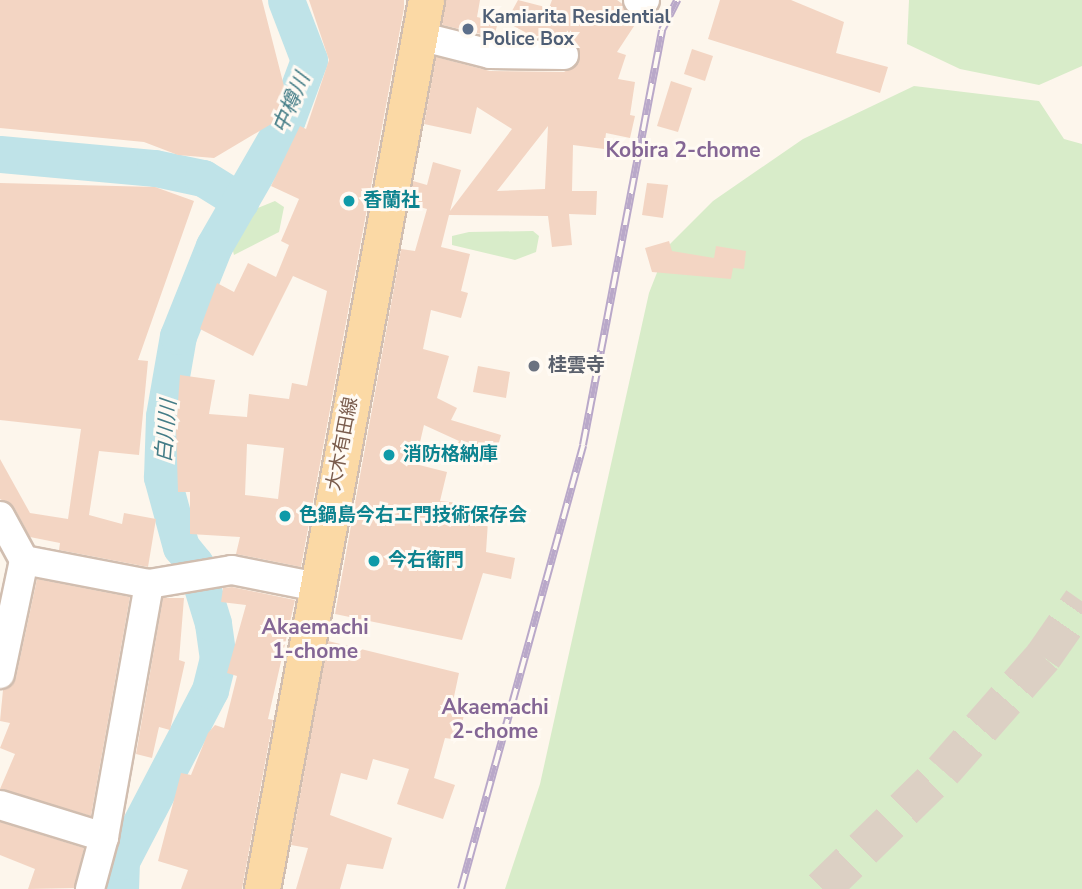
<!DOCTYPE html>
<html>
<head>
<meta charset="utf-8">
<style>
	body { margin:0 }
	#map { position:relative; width:1082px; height:889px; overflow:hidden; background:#fdf6ec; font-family:"Nunito Sans","Noto Sans JP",sans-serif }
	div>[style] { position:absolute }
	.green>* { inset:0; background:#d8ecc9 }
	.river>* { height:37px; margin:-18.5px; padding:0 18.5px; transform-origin:18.5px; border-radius:18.5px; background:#bfe3e8 }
	.building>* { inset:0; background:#f3d5c3 }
	.highway-tunnel>* { height:38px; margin-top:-19px; transform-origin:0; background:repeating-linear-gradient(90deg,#dcd0c4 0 38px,transparent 0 57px) }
	.roads { filter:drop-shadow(2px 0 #d1beb0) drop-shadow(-2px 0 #d1beb0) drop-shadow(0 2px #d1beb0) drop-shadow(0 -2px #d1beb0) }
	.minor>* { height:28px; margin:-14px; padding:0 14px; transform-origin:14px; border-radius:14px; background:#fff }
	.major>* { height:35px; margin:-17.5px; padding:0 17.5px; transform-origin:17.5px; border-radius:17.5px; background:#fbd9a5 }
	.rail>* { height:8px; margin-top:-4px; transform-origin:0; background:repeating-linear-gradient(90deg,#fffaf3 0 16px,#b9a8c9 0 32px); box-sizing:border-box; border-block:2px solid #b9a8c9 }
	.dots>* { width:19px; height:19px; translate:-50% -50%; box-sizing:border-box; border:4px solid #fffaf3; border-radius:50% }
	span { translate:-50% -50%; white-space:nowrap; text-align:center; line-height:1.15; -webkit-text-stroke:6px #fffaf3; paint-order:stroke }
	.service-label { font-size:19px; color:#4e5e75; font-weight:700 }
	.left { translate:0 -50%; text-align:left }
	.culture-label { font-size:19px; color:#0d838f; font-weight:700 }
	.worship-label { font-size:19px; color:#5b616d; font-weight:700 }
	.street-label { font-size:19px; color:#7a5c4d }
	.water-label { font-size:21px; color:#437c86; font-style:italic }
	.neighbourhood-label { font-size:21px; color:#846695; font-weight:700 }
</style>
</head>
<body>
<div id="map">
	<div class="green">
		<div style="clip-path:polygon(909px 0,1082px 0,1082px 66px,1039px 85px,960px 69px,907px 44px)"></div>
		<div style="clip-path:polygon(914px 86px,1039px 101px,1064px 139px,1082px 144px,1082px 889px,505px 889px,540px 784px,649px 293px,667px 247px,713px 201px,803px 139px)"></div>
		<div style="clip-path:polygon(275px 201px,284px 207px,279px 232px,234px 255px,232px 247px,253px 210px)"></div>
		<div style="clip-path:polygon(533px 231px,539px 236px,536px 252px,515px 260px,452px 245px,452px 236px,469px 232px)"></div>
	</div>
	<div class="river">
		<div style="left:0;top:154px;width:156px;rotate:5.2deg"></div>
		<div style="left:155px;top:168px;width:49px;rotate:11.8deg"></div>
		<div style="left:203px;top:178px;width:44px;rotate:31.9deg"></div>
		<div style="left:120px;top:889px;width:28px;rotate:-88deg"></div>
		<div style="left:121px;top:861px;width:193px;rotate:-62.5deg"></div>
		<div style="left:210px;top:690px;width:32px;rotate:-76deg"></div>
		<div style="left:218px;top:659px;width:36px;rotate:-98deg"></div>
		<div style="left:213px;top:623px;width:62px;rotate:-107deg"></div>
		<div style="left:195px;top:564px;width:22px;rotate:-129deg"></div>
		<div style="left:181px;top:547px;width:73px;rotate:-105.2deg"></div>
		<div style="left:162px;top:477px;width:61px;rotate:-88.1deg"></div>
		<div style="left:164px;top:416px;width:81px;rotate:-80.1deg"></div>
		<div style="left:178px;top:336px;width:97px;rotate:-68.2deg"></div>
		<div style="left:214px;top:246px;width:146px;rotate:-60.1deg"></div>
		<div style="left:287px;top:119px;width:63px;rotate:-69.6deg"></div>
		<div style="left:309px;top:60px;width:64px;rotate:-111deg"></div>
	</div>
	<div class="building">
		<div style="clip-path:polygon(0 0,262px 0,285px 90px,273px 123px,214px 158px,178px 155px,144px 142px,0 128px)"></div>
		<div style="clip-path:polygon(evenodd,309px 0,404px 0,404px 8px,301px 567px,236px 554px,240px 537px,190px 534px,190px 492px,178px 492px,176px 429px,180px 375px,215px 380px,209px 414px,247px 417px,249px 394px,289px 399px,292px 383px,307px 386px,327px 291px,293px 276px,253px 356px,200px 329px,217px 283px,234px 292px,248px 263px,276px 277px,289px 245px,281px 241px,299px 199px,271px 186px,300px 126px,306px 129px,329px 60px,309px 0,247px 444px,284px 448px,278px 499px,245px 495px,247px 444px)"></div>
		<div style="clip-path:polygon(446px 0,480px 0,477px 17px,498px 22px,494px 37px,442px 25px)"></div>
		<div style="clip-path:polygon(evenodd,518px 0,549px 8px,552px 0,617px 0,640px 17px,617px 52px,626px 55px,618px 79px,635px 82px,630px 115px,635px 116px,630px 138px,606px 133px,604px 149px,573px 145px,572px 191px,597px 191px,596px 215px,569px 214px,572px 245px,552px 247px,548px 216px,449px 215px,441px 247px,470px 254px,461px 291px,468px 293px,461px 318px,431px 310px,423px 349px,449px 356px,437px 398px,457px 408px,451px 420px,501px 435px,493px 463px,455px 451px,459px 441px,424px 425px,415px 464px,447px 472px,440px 501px,489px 506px,486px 552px,515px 558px,511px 579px,483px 573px,462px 640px,335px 614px,401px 249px,415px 251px,427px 209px,409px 204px,413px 181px,427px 185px,433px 162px,461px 170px,450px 211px,512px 129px,477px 107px,471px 134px,424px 124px,436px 57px,490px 71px,564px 72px,579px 63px,572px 40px,536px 38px,506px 22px,518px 0,548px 126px,545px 189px,497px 191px,548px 126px)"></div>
		<div style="clip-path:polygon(720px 0,791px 0,844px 22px,836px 53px,888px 67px,880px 93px,708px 39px)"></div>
		<div style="clip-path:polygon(692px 49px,713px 56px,705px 81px,684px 74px)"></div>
		<div style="clip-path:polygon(671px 81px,692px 88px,678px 132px,657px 126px)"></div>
		<div style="clip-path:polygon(0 183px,155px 187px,194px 201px,138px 360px,148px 361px,139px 455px,99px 451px,89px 515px,122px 524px,124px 513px,156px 519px,148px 567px,59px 550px,60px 543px,30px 537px,14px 507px,0 499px,0 459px,30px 513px,68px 519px,81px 429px,0 420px)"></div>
		<div style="clip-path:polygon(647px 183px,668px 185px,663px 218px,642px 215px)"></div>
		<div style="clip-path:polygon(669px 241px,672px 251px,714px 258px,716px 246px,746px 251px,744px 269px,733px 268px,731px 279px,652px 272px,645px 248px)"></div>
		<div style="clip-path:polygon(478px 366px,510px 372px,506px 398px,473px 392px)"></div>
		<div style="clip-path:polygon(37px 579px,130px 597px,91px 816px,0 789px,15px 754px,0 748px,10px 723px,0 721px,3px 690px,16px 677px)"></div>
		<div style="clip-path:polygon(232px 587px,295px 600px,268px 719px,273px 720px,242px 889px,181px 889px,188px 870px,158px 861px,181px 773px,191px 775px,208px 733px,215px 725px,224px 728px,237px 676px,227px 673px,246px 605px,221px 602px,223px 588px)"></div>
		<div style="clip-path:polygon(163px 598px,184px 598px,179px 660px,185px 662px,170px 730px,159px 727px,152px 758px,136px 754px)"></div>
		<div style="clip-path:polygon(328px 641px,459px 673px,452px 706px,465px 709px,459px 740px,445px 738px,434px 778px,455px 785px,443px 819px,397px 804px,409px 769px,373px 759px,367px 780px,341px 773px,330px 815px,392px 838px,383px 869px,347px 864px,340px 889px,296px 889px,308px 848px,291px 845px)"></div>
		<div style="clip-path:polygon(0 822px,84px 848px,74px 888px,28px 889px,35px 869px,0 855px)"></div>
	</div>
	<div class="highway-tunnel">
		<div style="left:822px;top:889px;width:169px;rotate:-44.3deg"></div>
		<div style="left:943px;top:771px;width:152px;rotate:-48.7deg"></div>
		<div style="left:1043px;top:657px;width:68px;rotate:-55.1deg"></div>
	</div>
	<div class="roads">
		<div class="minor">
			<div style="left:638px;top:0;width:7px"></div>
			<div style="left:419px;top:36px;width:73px;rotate:14.2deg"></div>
			<div style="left:490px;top:54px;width:74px;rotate:0.8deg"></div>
			<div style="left:0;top:516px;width:50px;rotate:61.4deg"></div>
			<div style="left:24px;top:560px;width:127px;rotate:10.9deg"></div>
			<div style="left:149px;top:584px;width:84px;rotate:-9.6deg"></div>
			<div style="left:232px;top:570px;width:87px;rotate:11.3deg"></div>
			<div style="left:0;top:674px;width:116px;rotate:-78.1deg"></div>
			<div style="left:0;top:805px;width:109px;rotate:17.1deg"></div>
			<div style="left:104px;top:837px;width:54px;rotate:105.1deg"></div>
			<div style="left:104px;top:837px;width:257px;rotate:-79.9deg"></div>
		</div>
		<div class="major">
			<div style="left:262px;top:889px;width:904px;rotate:-79.55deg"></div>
		</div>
	</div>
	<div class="rail">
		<div style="left:461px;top:889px;width:460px;rotate:-74.6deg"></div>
		<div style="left:583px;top:445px;width:422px;rotate:-79.2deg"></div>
		<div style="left:662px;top:30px;width:34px;rotate:-63deg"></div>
	</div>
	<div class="dots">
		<div style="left:468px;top:29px;background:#5c6f8a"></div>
		<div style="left:349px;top:201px;background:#0f9aa8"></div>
		<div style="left:534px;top:366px;background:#6b7280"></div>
		<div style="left:389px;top:455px;background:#0f9aa8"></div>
		<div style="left:285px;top:516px;background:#0f9aa8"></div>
		<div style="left:374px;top:561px;background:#0f9aa8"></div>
	</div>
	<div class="service-label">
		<span class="left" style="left:482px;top:29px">Kamiarita Residential<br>Police Box</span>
	</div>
	<div class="culture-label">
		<span class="left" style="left:363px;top:201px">香蘭社</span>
		<span class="left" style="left:403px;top:455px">消防格納庫</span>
		<span class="left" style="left:299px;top:516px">色鍋島今右エ門技術保存会</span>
		<span class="left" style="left:388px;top:561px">今右衛門</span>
	</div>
	<div class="worship-label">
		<span class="left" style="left:548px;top:366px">桂雲寺</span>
	</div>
	<div class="street-label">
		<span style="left:343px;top:444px;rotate:-79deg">大木有田線</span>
	</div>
	<div class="water-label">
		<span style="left:291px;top:103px;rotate:-67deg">中樽川</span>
		<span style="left:166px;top:431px;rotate:-85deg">白川川</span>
	</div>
	<div class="neighbourhood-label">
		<span style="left:683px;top:150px">Kobira 2-chome</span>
		<span style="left:315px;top:639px">Akaemachi<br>1-chome</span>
		<span style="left:495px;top:719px">Akaemachi<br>2-chome</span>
	</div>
</div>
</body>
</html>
